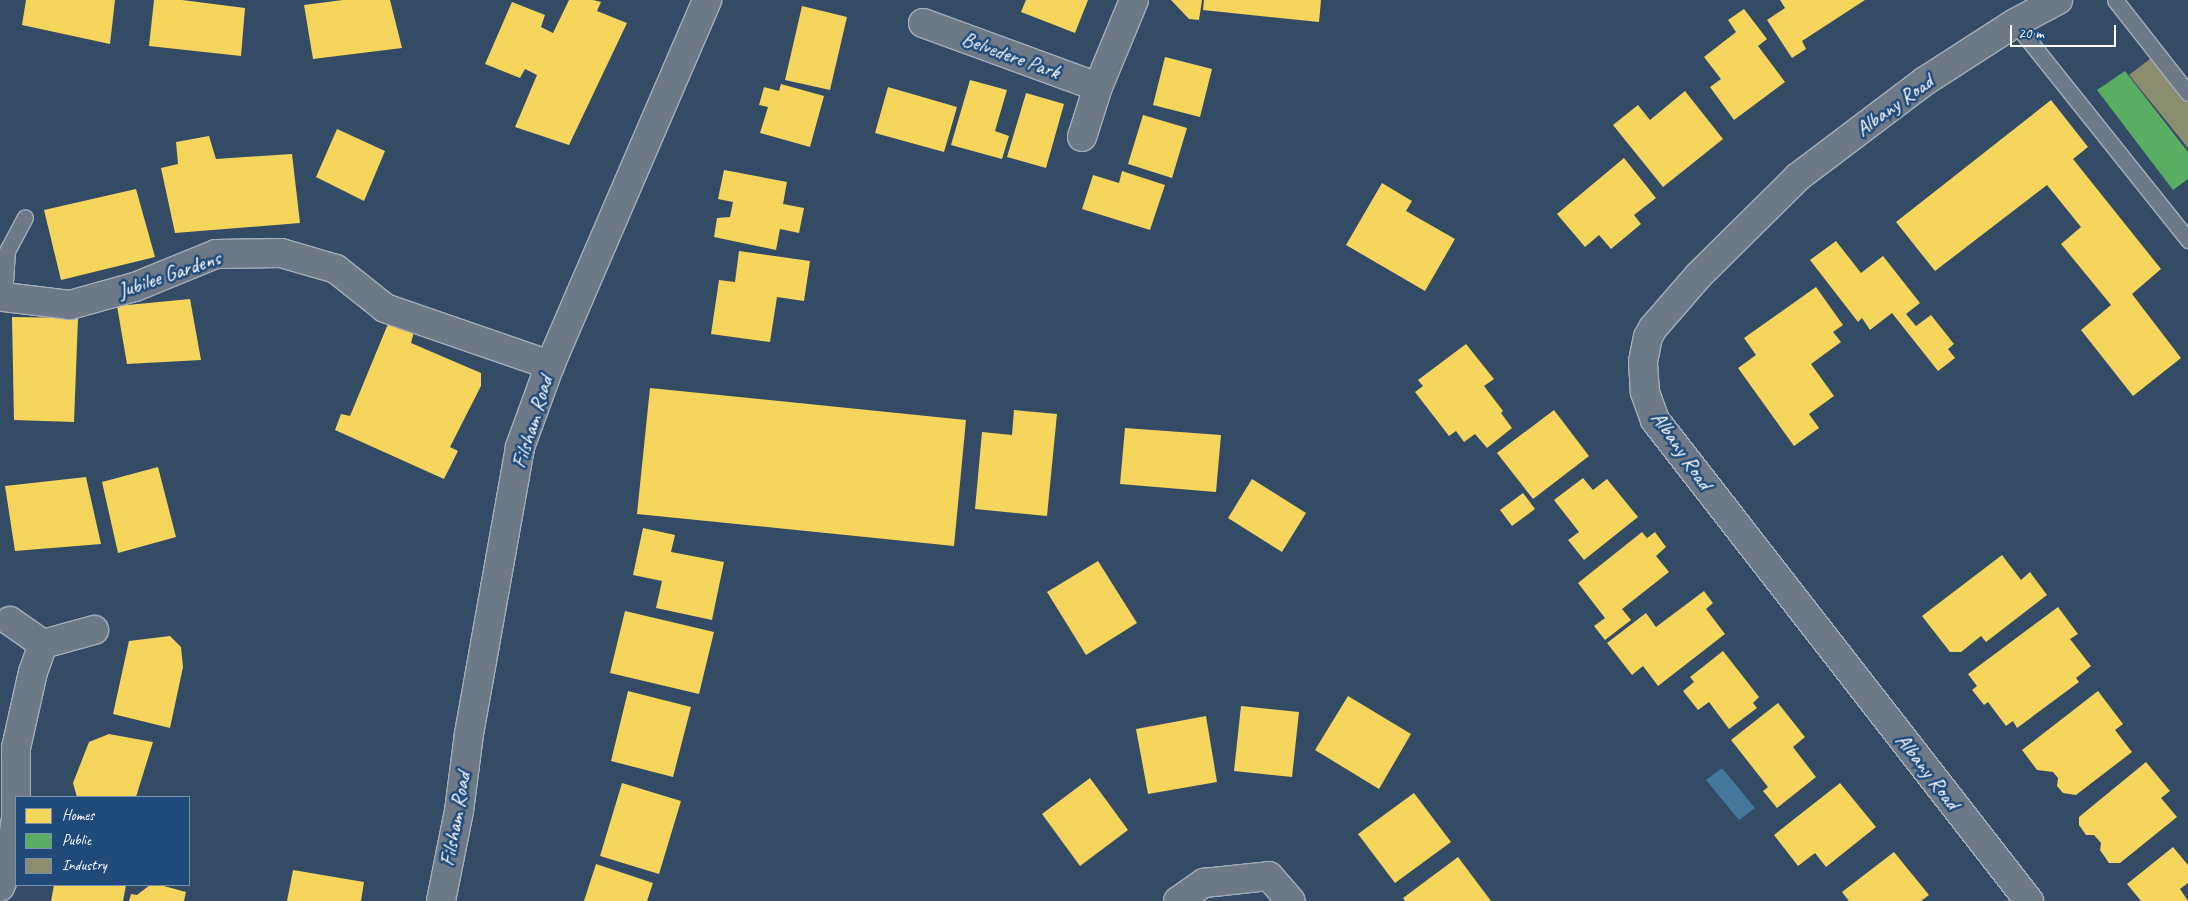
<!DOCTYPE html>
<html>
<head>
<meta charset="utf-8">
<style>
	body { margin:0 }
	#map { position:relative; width:2188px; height:901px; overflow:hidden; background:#344b65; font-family:Caveat,sans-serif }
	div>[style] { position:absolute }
	.water>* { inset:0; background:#44789d }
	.homes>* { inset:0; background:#f6d55c }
	.public>* { inset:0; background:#5aae61 }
	.industry>* { inset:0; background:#8c8c6e }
	.roads { filter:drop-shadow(1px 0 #a4aeba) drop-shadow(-1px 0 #a4aeba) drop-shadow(0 1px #a4aeba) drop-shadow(0 -1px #a4aeba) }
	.lane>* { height:15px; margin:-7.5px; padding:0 7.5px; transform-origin:7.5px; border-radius:7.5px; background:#6d7986 }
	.street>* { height:28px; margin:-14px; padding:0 14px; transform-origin:14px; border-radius:14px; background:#6d7986 }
	.secondary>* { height:28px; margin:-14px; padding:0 14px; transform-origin:14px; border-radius:14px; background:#6d7986 }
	span { translate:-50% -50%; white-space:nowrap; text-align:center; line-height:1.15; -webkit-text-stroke:5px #1f4a7a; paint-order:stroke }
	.street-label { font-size:21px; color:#fff }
	.legend { position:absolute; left:15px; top:796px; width:175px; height:90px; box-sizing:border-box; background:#1f4a7a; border:1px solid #7992af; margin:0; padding:6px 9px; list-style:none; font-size:15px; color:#fff }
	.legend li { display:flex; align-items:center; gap:10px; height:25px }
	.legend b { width:25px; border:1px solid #7992af }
	.scale { position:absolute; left:2010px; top:25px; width:106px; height:22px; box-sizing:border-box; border:2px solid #fff; border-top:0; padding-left:6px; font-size:15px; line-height:18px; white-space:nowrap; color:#fff; -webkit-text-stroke:4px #1f4a7a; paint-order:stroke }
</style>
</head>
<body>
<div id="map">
	<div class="water">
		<div style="clip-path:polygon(1722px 768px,1755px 808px,1739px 820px,1706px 780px)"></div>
	</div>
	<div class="homes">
		<div style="clip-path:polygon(26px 0,115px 0,110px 44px,22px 25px)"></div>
		<div style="clip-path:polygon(154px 0,182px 0,245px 8px,241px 56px,149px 46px)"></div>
		<div style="clip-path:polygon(343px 0,390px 0,402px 48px,313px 59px,304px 5px)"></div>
		<div style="clip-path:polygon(569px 0,593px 0,601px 2px,597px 11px,627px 23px,569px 145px,515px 127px,537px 75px,525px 69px,520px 78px,485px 64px,512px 2px,545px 15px,541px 27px,553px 33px)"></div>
		<div style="clip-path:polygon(1026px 0,1088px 0,1075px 33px,1021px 12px)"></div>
		<div style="clip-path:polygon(1171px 0,1202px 0,1199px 20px,1189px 19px)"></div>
		<div style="clip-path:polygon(1204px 0,1321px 0,1319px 22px,1203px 10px)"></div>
		<div style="clip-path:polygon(1780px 0,1865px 0,1802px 41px,1806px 49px,1792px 58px,1767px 20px,1785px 8px)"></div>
		<div style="clip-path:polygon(802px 6px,847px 17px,830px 90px,785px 80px)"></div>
		<div style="clip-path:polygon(1744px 9px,1767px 39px,1758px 46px,1785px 82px,1734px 120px,1710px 87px,1721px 79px,1704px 57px,1736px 32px,1728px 20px)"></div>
		<div style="clip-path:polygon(1165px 57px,1212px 69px,1200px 117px,1153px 105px)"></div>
		<div style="clip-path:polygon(970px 80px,1007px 90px,995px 131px,1009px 136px,1002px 159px,951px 145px)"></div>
		<div style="clip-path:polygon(781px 84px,824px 96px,810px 147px,760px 133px,768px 107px,759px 105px,764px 87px,779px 91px)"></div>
		<div style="clip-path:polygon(888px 87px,957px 107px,944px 152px,875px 133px)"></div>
		<div style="clip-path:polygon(1685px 91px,1723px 139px,1663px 187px,1613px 125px,1638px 105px,1650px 120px)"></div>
		<div style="clip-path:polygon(1026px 93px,1064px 104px,1046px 168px,1007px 157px)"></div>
		<div style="clip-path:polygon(2051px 100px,2088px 147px,2073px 159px,2161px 269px,2132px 294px,2181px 358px,2133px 396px,2081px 330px,2111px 305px,2061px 244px,2081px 227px,2047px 185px,1935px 271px,1896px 222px)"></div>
		<div style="clip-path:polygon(1143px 115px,1187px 128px,1172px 178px,1128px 164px)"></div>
		<div style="clip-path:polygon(337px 129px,385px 151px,364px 201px,316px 177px)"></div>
		<div style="clip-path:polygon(209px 136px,216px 159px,292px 154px,300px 223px,175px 233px,161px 168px,178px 164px,176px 142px)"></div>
		<div style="clip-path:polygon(1624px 158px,1656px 198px,1634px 215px,1641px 224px,1611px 249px,1599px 235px,1585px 247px,1557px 214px)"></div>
		<div style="clip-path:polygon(724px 170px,787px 182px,783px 204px,804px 208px,799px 233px,780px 229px,776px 250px,714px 237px,717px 218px,730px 217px,733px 202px,718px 199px)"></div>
		<div style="clip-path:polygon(1122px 171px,1165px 185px,1150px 230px,1082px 209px,1093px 175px,1119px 183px)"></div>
		<div style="clip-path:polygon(1382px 183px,1412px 201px,1406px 211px,1455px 239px,1425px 291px,1346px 245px)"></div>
		<div style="clip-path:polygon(136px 189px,155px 257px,61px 280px,44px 210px)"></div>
		<div style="clip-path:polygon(1836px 241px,1861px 273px,1883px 256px,1920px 303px,1906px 314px,1916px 326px,1931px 315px,1954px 344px,1948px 349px,1955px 358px,1938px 371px,1892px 313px,1870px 330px,1862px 318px,1858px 322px,1810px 260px)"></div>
		<div style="clip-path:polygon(739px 251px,810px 261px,804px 301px,777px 297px,770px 342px,711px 334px,719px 280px,735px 282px)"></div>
		<div style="clip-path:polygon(1816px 287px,1843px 325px,1833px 332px,1841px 342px,1811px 364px,1834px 396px,1809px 414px,1819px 428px,1794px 446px,1738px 368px,1756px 355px,1744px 338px)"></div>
		<div style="clip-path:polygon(190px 299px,201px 360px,127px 364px,117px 306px)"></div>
		<div style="clip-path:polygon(12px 317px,78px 318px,74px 422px,14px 420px)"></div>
		<div style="clip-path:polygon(390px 319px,415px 328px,411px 343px,481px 373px,481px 386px,450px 447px,458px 451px,444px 479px,335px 430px,341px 414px,350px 416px)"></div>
		<div style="clip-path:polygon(1466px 344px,1494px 379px,1484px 386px,1503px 411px,1501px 413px,1512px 428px,1487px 448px,1475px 434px,1464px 442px,1456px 431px,1449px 436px,1415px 392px,1423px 386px,1418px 380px)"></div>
		<div style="clip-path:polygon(650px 388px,966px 420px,954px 546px,637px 514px)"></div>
		<div style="clip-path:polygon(1014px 410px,1057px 414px,1047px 516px,975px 509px,982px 432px,1012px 435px)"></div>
		<div style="clip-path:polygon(1554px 410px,1589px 456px,1533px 499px,1497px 453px)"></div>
		<div style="clip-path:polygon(1125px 428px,1221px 435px,1216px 492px,1120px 484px)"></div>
		<div style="clip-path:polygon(158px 467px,176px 537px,118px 553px,102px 482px)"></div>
		<div style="clip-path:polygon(86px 477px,101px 544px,15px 551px,5px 486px)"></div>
		<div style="clip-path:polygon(1583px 478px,1593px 490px,1607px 479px,1638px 517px,1584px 560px,1568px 540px,1579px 532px,1554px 500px)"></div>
		<div style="clip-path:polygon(1252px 479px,1306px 513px,1282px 552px,1228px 518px)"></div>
		<div style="clip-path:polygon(1523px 493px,1535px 509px,1512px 526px,1500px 510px)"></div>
		<div style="clip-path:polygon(643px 528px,675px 535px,671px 552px,724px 562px,712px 620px,656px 608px,662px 581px,633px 575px)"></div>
		<div style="clip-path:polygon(1642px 532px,1647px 538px,1655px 532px,1666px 547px,1656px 556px,1669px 572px,1622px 609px,1631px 620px,1605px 640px,1594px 626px,1605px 618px,1578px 583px)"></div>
		<div style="clip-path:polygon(2002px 555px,2021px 580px,2030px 572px,2047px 595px,1986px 642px,1981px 636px,1961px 652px,1950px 652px,1922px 616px)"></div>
		<div style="clip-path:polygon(1098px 561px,1137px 623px,1086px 655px,1047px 592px)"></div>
		<div style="clip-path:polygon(1704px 591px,1713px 603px,1706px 609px,1725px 634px,1658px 686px,1643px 666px,1632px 675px,1607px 643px,1646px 613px,1656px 627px)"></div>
		<div style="clip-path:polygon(2058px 607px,2078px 634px,2070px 639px,2091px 666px,2076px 678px,2079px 682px,2017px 728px,2013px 721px,2006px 726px,1988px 702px,1984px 705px,1972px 690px,1977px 686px,1968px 674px)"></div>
		<div style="clip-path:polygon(625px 611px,714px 632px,699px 694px,610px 673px)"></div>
		<div style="clip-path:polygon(170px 636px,181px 647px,183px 667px,170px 728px,113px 714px,129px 641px)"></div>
		<div style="clip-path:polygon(1723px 651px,1759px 697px,1753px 703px,1757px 708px,1729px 729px,1709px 702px,1698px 710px,1683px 691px,1694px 682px,1690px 677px)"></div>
		<div style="clip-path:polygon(628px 691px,691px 707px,673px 777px,611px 761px)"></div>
		<div style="clip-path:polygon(2098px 691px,2123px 724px,2115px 730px,2132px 752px,2076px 795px,2063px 793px,2057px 786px,2058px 778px,2053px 772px,2037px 770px,2022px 750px)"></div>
		<div style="clip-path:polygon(1348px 696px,1411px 734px,1379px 789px,1315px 750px)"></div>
		<div style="clip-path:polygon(1778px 703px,1805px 737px,1793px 747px,1816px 777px,1777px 808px,1763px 791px,1768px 787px,1731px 740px)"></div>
		<div style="clip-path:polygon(1241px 706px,1299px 712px,1292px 777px,1234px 771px)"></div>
		<div style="clip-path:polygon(1206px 716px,1217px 782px,1148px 794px,1136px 729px)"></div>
		<div style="clip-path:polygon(109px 734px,153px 742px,136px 797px,77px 797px,73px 783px,89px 742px)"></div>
		<div style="clip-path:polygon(2146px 762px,2170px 791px,2161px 798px,2177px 817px,2120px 863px,2109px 863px,2100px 850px,2101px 843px,2094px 835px,2086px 835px,2079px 825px,2079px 817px)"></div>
		<div style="clip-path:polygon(1090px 778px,1128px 830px,1080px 866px,1042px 814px)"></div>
		<div style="clip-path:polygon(622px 783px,681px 801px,659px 874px,600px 856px)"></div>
		<div style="clip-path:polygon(1840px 783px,1876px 827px,1826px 867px,1815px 853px,1798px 866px,1774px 835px)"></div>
		<div style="clip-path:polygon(1414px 793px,1451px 842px,1395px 883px,1358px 834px)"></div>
		<div style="clip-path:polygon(2173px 847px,2188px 865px,2188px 883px,2180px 889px,2188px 901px,2141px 901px,2127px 884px)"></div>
		<div style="clip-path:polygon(1894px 852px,1929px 895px,1921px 901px,1849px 901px,1842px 892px)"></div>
		<div style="clip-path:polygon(1458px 857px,1491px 901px,1405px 901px,1403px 898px)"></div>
		<div style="clip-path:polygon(596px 864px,653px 883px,647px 901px,584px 901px)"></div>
		<div style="clip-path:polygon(293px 870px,364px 882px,361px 901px,287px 901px)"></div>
		<div style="clip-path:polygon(54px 885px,126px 885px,123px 901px,51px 901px)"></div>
		<div style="clip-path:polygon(150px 885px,160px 885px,186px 892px,184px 901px,129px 901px,131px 894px,137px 895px)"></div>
	</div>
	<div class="public">
		<div style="clip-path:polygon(2125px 71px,2188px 152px,2188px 179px,2173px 190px,2097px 90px)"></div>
	</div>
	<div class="industry">
		<div style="clip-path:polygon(2154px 56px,2188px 100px,2188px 148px,2129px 75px)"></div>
	</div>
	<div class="roads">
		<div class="lane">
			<div style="left:2115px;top:0;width:118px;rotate:51.9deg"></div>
			<div style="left:2015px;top:23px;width:278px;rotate:51.4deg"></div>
			<div style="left:0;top:300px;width:5px;rotate:-37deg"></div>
			<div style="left:4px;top:297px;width:46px;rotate:-86.3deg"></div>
			<div style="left:7px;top:251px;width:38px;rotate:-62deg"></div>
		</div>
		<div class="street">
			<div style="left:923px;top:23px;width:186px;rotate:20.1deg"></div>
			<div style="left:1082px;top:137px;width:52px;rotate:-72.3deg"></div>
			<div style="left:1098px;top:87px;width:94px;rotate:-67.5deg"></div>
			<div style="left:4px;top:297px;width:66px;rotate:6.9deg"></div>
			<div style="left:70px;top:305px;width:67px;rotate:-15.5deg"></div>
			<div style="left:135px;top:287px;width:87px;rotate:-22.2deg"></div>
			<div style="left:216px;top:254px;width:65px;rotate:-0.9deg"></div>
			<div style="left:281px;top:253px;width:57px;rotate:16.2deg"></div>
			<div style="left:336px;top:269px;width:63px;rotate:38.5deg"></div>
			<div style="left:385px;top:308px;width:175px;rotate:19.1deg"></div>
			<div style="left:10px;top:621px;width:40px;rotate:34.9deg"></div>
			<div style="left:0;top:887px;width:23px;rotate:-67deg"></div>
			<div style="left:9px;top:866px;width:49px;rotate:-81.7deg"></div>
			<div style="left:16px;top:818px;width:70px;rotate:-90deg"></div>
			<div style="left:16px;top:748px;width:78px;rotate:-77.4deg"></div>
			<div style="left:33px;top:672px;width:30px;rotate:-70deg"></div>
			<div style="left:43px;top:644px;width:53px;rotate:-15.4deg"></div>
			<div style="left:1178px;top:901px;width:32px;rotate:-35deg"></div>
			<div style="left:1204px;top:883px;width:65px;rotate:-6.1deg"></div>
			<div style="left:1269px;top:876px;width:33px;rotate:49deg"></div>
			<div style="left:2029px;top:901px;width:609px;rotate:-127.87deg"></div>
			<div style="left:1655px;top:420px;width:30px;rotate:-110deg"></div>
			<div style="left:1645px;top:392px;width:30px;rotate:-94deg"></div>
			<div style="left:1643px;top:362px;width:25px;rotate:-79deg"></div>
			<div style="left:1648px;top:337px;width:10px;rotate:-61deg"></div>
			<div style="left:1653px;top:328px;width:70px;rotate:-49deg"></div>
			<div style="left:1699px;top:275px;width:139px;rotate:-44.7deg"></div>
			<div style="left:1798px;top:177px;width:159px;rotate:-37.1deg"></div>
			<div style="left:1925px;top:81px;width:107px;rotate:-32.8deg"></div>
			<div style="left:2015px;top:23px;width:49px;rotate:-28.1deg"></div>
		</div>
		<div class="secondary">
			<div style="left:441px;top:901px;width:92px;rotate:-78.7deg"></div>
			<div style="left:459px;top:811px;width:78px;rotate:-82.6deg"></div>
			<div style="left:469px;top:734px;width:291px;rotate:-79.9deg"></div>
			<div style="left:520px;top:447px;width:87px;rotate:-69.9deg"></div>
			<div style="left:550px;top:365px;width:397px;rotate:-66.7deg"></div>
		</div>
	</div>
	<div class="street-label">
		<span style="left:1011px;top:55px;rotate:20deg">Belvedere Park</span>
		<span style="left:1894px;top:105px;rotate:-36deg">Albany Road</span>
		<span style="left:169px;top:274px;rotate:-19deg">Jubilee Gardens</span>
		<span style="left:532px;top:422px;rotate:-73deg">Filsham Road</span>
		<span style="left:1682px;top:450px;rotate:55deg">Albany Road</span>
		<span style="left:1928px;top:771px;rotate:52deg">Albany Road</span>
		<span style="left:455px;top:819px;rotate:-80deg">Filsham Road</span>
	</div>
	<ul class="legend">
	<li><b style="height:14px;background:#f6d55c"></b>Homes</li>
	<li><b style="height:14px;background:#5aae61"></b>Public</li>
	<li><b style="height:14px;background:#8c8c6e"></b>Industry</li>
	</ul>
	<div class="scale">20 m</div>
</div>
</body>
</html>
